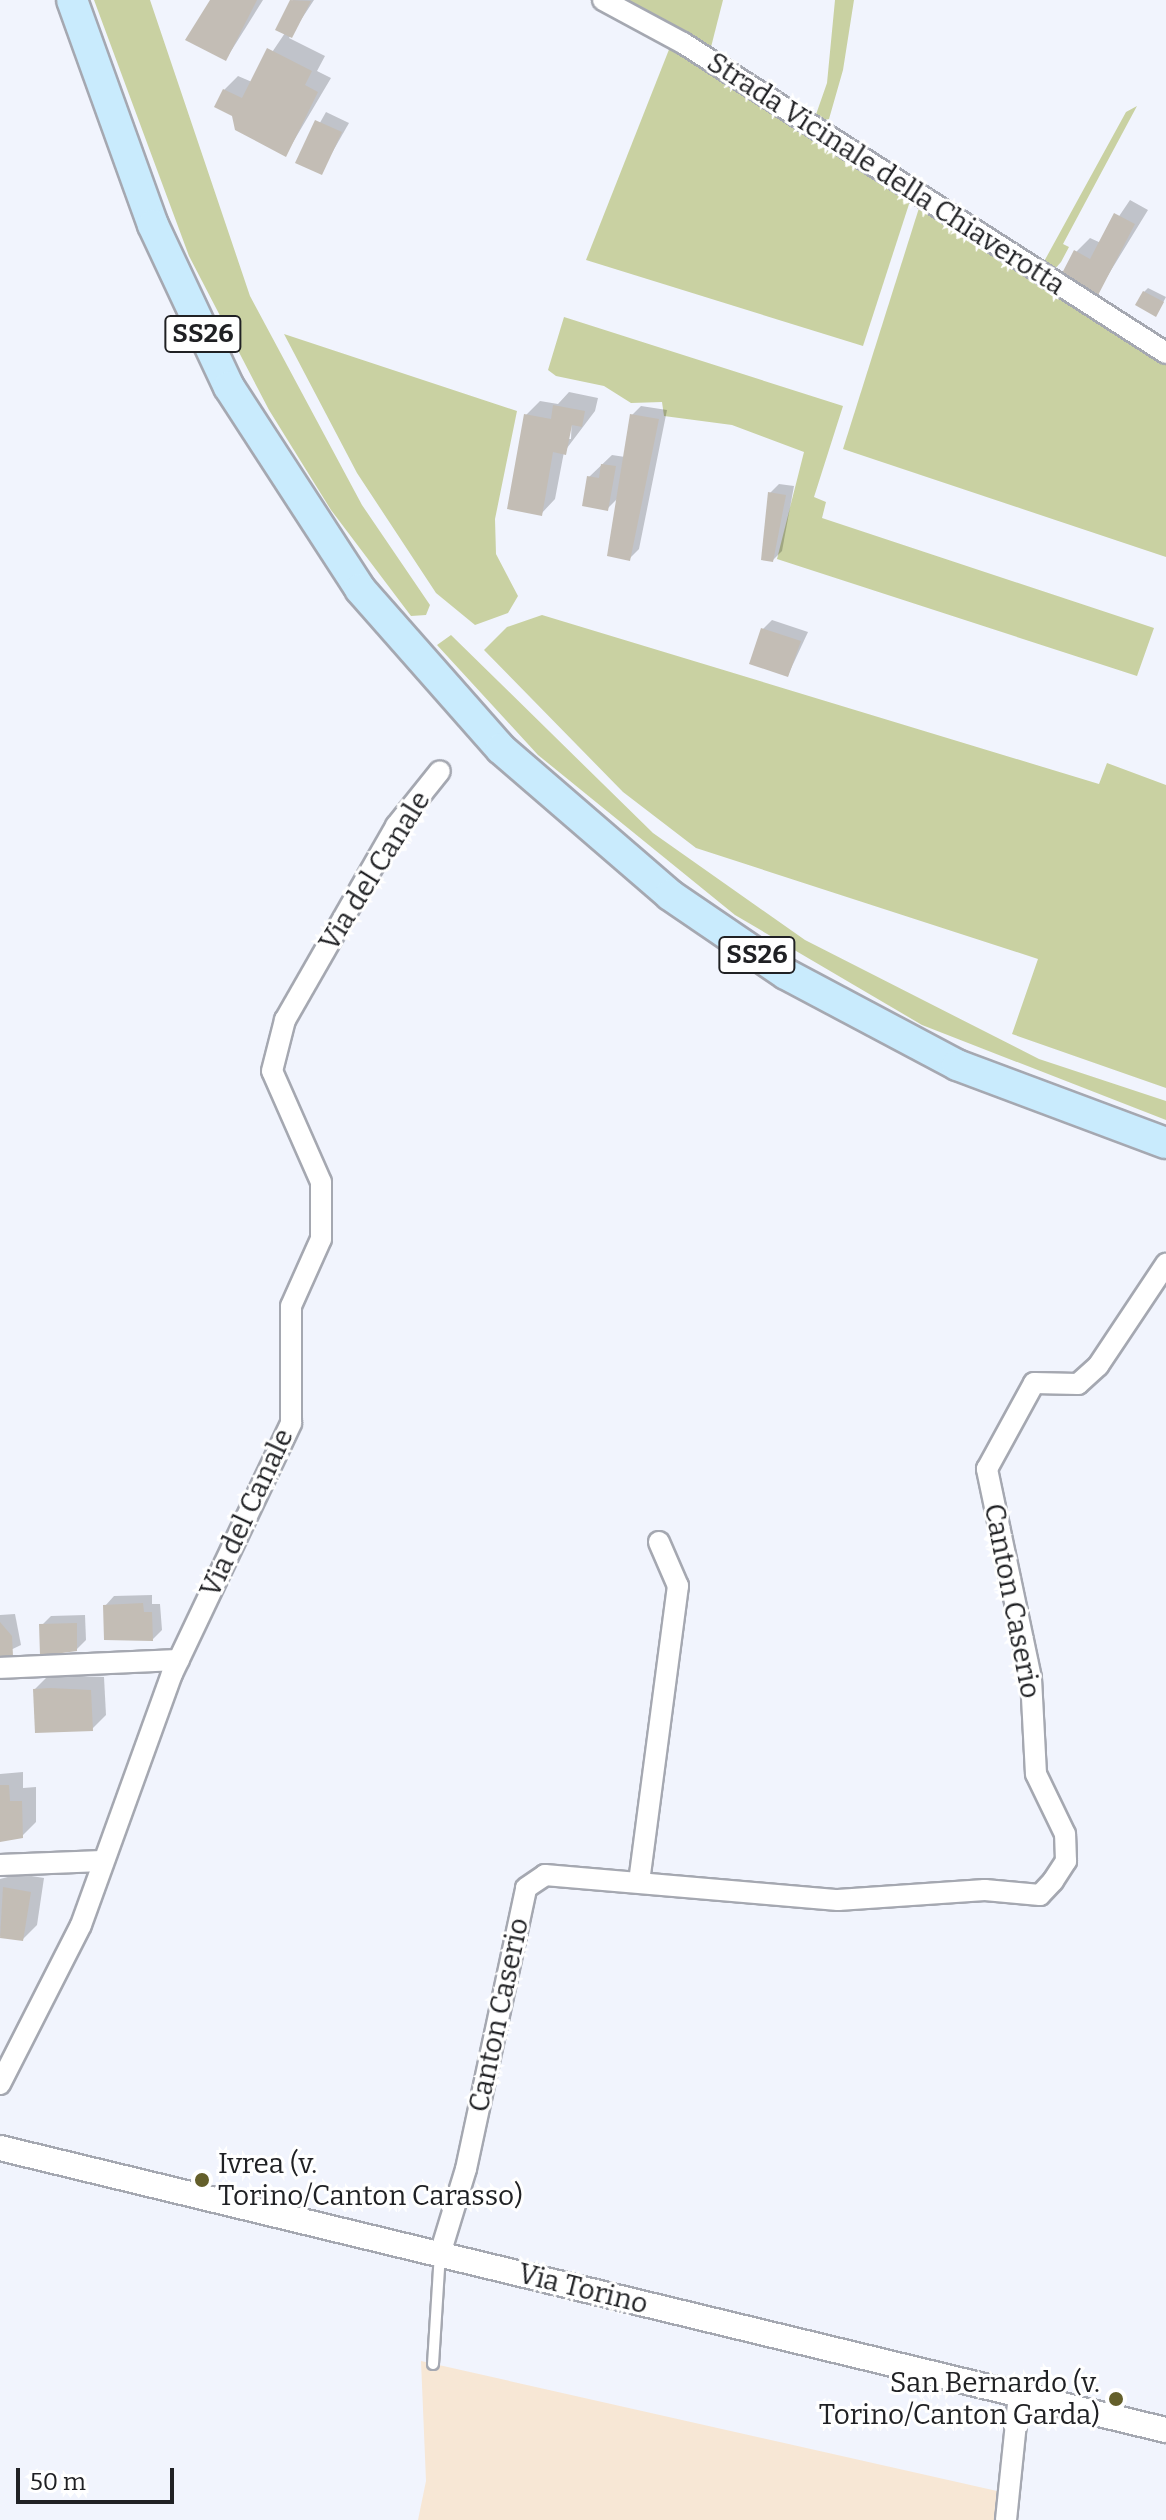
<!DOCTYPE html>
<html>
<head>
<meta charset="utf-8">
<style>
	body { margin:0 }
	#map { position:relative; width:1166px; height:2520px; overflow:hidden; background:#f1f4fd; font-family:Bitter,serif }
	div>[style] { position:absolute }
	.industrial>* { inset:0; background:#f7e7d5 }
	.green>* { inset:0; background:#c9d1a2 }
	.shadow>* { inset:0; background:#0003 }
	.building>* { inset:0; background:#c3bdb5 }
	.roads { filter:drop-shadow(2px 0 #a5a8b1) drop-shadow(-2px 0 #a5a8b1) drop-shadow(0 2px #a5a8b1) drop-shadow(0 -2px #a5a8b1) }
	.service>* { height:10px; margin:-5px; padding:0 5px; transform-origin:5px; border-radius:5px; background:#fff }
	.minor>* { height:20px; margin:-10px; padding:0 10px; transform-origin:10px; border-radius:10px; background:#fff }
	.tertiary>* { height:24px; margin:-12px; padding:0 12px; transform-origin:12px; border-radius:12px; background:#fff }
	.primary>* { height:30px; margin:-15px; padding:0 15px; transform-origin:15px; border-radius:15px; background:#c9ebfd }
	.dots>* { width:22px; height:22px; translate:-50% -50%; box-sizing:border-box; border:4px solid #fff; border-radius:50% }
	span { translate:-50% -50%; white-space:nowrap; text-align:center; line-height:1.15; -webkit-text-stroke:6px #fff; paint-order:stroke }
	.shield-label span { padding:2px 6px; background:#fff; border:2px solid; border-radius:6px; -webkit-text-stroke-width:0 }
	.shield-label { font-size:26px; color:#202124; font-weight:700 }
	.street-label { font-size:28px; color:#202124 }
	.poi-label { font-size:28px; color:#202124 }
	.left { translate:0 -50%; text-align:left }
	.right { translate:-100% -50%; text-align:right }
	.scale { position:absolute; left:16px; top:2468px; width:158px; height:36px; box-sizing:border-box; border:4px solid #202124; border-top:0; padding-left:10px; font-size:24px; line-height:28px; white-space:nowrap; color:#202124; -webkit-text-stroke:6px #fff; paint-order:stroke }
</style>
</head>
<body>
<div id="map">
	<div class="industrial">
		<div style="clip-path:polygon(421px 2361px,997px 2491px,995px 2520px,418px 2520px,426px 2481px)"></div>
	</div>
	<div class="green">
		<div style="clip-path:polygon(94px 0,150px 0,250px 296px,362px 505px,430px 605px,426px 615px,411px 616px,331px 510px,269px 410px,189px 256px)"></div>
		<div style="clip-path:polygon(617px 0,723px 0,710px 51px)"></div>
		<div style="clip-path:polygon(835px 0,854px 0,843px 70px,829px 119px,813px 123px,827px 83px)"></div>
		<div style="clip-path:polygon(670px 47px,910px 201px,863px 346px,586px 260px)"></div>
		<div style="clip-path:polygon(1137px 106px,1063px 244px,1069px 247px,1061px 262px,1054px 270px,1041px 267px,1126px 112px)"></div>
		<div style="clip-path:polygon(919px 208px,1166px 359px,1166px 557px,843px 449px)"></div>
		<div style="clip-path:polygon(564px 317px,843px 406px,814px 497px,826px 502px,822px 518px,1154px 628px,1137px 676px,777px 559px,804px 452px,732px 425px,664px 416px,662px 402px,631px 403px,604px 386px,556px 376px,548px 370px)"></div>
		<div style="clip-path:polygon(284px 334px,517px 411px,495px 519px,496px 554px,518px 596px,508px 613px,475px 625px,436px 593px,357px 473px)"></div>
		<div style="clip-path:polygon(542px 615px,1099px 784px,1107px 763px,1166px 785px,1166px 1088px,1012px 1034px,1038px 959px,696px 848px,623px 792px,484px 650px,507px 627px)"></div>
		<div style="clip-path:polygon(451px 635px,653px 833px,805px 940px,1039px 1059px,1166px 1101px,1166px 1120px,922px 1025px,735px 915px,538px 755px,437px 645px)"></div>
	</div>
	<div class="shadow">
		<div style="clip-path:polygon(210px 0,263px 0,226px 59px)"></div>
		<div style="clip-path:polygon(293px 0,314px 0,289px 38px,325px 56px,317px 71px,331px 78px,286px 154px,224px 90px,238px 76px,252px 82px,285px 33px,278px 29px)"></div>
		<div style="clip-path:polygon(326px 112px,349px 123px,321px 172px,298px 162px)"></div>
		<div style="clip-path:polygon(1130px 200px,1148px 210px,1094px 298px,1076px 252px,1090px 238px,1101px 243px)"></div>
		<div style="clip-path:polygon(1148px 288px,1166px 297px,1159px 310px,1144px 292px)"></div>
		<div style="clip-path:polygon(evenodd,569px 392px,598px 398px,595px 411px,564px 452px,555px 499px,541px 514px,526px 415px,540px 401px,558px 404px,569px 392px,572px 415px,571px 439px,567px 439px,572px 415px)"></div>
		<div style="clip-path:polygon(641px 406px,667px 410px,639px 549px,630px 558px,619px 497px,607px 509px,589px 477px,612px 455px,625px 457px,632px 415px)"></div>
		<div style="clip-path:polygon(779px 484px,794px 486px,782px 551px,773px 560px,770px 493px)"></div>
		<div style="clip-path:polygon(772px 620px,808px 632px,788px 675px,763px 629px)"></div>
		<div style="clip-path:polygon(152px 1595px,152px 1604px,160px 1604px,162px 1630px,153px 1639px,105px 1606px,114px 1596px)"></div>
		<div style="clip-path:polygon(15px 1614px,21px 1645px,0 1655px,0 1615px)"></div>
		<div style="clip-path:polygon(85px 1615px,86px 1640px,76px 1650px,42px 1625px,51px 1616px)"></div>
		<div style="clip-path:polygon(49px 1675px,104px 1677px,106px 1715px,92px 1729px,35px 1689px)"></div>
		<div style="clip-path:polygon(23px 1772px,23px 1788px,36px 1787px,36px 1822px,22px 1836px,0 1837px,0 1774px)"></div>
		<div style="clip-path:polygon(19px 1874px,44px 1878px,37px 1925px,23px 1939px,0 1936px,0 1879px)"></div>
	</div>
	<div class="building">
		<div style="clip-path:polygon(210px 0,257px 0,226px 61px,185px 40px)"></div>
		<div style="clip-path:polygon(290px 0,311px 1px,292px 38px,275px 30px)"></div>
		<div style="clip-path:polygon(267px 48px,312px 71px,305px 85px,318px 92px,286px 157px,235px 130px,232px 116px,214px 107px,223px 89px,242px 98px)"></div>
		<div style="clip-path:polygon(315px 120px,342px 132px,322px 175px,295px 163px)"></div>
		<div style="clip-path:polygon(1114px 213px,1135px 224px,1095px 301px,1058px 281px,1074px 250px,1090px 259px)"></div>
		<div style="clip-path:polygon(1143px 291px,1164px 302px,1156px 317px,1135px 305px)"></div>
		<div style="clip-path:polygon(553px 405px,585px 411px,582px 427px,572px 425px,566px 455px,553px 452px,542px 516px,507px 509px,524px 414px,551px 419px)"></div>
		<div style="clip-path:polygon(630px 414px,659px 419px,630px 561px,607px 556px)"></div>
		<div style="clip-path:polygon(601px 464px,616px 466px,608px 511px,582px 506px,587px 476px,599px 478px)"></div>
		<div style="clip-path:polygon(768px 492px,786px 495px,773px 562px,761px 560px)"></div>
		<div style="clip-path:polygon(761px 628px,801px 641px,788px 677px,749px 664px)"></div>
		<div style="clip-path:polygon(143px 1603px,144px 1612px,152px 1612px,153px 1641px,104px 1640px,103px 1605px)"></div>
		<div style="clip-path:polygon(0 1622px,12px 1636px,13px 1656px,0 1657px)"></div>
		<div style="clip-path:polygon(77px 1623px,77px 1651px,40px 1656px,39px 1624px)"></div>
		<div style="clip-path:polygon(50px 1688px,91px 1690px,93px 1731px,35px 1733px,33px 1689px)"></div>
		<div style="clip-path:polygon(0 1785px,9px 1785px,10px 1801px,22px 1801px,23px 1838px,0 1842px)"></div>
		<div style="clip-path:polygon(3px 1887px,31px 1892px,23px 1941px,0 1938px)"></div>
	</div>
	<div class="roads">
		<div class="service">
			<div style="left:433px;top:2364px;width:110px;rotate:-86.4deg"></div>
		</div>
		<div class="minor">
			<div style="left:603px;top:0;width:91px;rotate:28.3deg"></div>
			<div style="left:683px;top:43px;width:574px;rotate:32.69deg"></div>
			<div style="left:0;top:1668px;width:179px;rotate:-2.6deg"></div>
			<div style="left:0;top:1865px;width:102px;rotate:-2.2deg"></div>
			<div style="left:639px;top:1882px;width:299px;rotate:-82.5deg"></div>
			<div style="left:678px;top:1586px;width:48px;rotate:-113.4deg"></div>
			<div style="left:0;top:2084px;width:178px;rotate:-63deg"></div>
			<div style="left:81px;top:1925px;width:267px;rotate:-70.1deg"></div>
			<div style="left:172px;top:1674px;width:278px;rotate:-64.6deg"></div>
			<div style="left:291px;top:1423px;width:117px;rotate:-90deg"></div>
			<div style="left:291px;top:1306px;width:73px;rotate:-65.9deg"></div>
			<div style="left:321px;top:1239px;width:57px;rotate:-90deg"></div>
			<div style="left:321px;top:1182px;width:121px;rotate:-113.8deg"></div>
			<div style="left:272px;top:1071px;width:53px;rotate:-75.7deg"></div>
			<div style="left:285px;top:1020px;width:224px;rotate:-60.2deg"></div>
			<div style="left:396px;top:826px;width:70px;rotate:-51.3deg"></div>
			<div style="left:440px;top:2254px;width:89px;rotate:-73deg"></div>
			<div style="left:466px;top:2169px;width:287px;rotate:-77.9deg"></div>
			<div style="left:526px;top:1888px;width:23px;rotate:-34deg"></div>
			<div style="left:545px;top:1875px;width:294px;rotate:4.9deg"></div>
			<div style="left:838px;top:1900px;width:147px;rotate:-3.9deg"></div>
			<div style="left:985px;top:1890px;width:55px;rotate:5.2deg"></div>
			<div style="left:1040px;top:1895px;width:19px;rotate:-47deg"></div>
			<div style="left:1053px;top:1881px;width:24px;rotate:-57deg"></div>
			<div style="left:1066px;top:1861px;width:27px;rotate:-92deg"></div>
			<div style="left:1065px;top:1834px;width:67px;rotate:-115.8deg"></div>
			<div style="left:1036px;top:1774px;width:96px;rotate:-93deg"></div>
			<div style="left:1031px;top:1678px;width:214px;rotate:-101.9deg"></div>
			<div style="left:987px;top:1469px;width:98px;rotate:-61.3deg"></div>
			<div style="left:1034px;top:1383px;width:44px;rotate:1.3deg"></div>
			<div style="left:1078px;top:1384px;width:27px;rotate:-42deg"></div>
			<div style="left:1098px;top:1366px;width:123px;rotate:-56.3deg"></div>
			<div style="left:1006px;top:2520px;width:126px;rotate:-84.1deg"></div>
		</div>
		<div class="tertiary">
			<div style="left:0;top:2148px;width:1200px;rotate:13.6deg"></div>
		</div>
		<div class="primary">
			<div style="left:72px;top:0;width:239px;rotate:70.2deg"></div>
			<div style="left:153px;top:225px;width:179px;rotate:64.9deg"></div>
			<div style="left:229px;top:387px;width:241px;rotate:57deg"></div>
			<div style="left:360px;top:589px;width:213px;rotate:48.6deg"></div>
			<div style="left:501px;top:749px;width:223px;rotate:40.8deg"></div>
			<div style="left:670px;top:895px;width:140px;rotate:34.3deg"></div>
			<div style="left:786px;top:974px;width:194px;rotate:28deg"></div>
			<div style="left:957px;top:1065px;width:223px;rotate:20.5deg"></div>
		</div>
	</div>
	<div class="dots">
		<div style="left:202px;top:2180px;background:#645f2b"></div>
		<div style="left:1116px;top:2399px;background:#645f2b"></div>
	</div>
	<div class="shield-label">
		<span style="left:203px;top:334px">SS26</span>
		<span style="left:757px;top:955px">SS26</span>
	</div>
	<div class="street-label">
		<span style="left:886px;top:174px;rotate:33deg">Strada Vicinale della Chiaverotta</span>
		<span style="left:375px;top:871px;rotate:-58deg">Via del Canale</span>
		<span style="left:247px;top:1513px;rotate:-65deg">Via del Canale</span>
		<span style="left:1012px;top:1601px;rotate:79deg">Canton Caserio</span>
		<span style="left:499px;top:2015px;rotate:-78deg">Canton Caserio</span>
		<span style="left:583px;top:2289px;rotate:14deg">Via Torino</span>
	</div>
	<div class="poi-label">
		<span class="left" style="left:218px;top:2180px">Ivrea (v.<br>Torino/Canton Carasso)</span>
		<span class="right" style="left:1100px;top:2399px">San Bernardo (v.<br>Torino/Canton Garda)</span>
	</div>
	<div class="scale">50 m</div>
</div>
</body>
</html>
